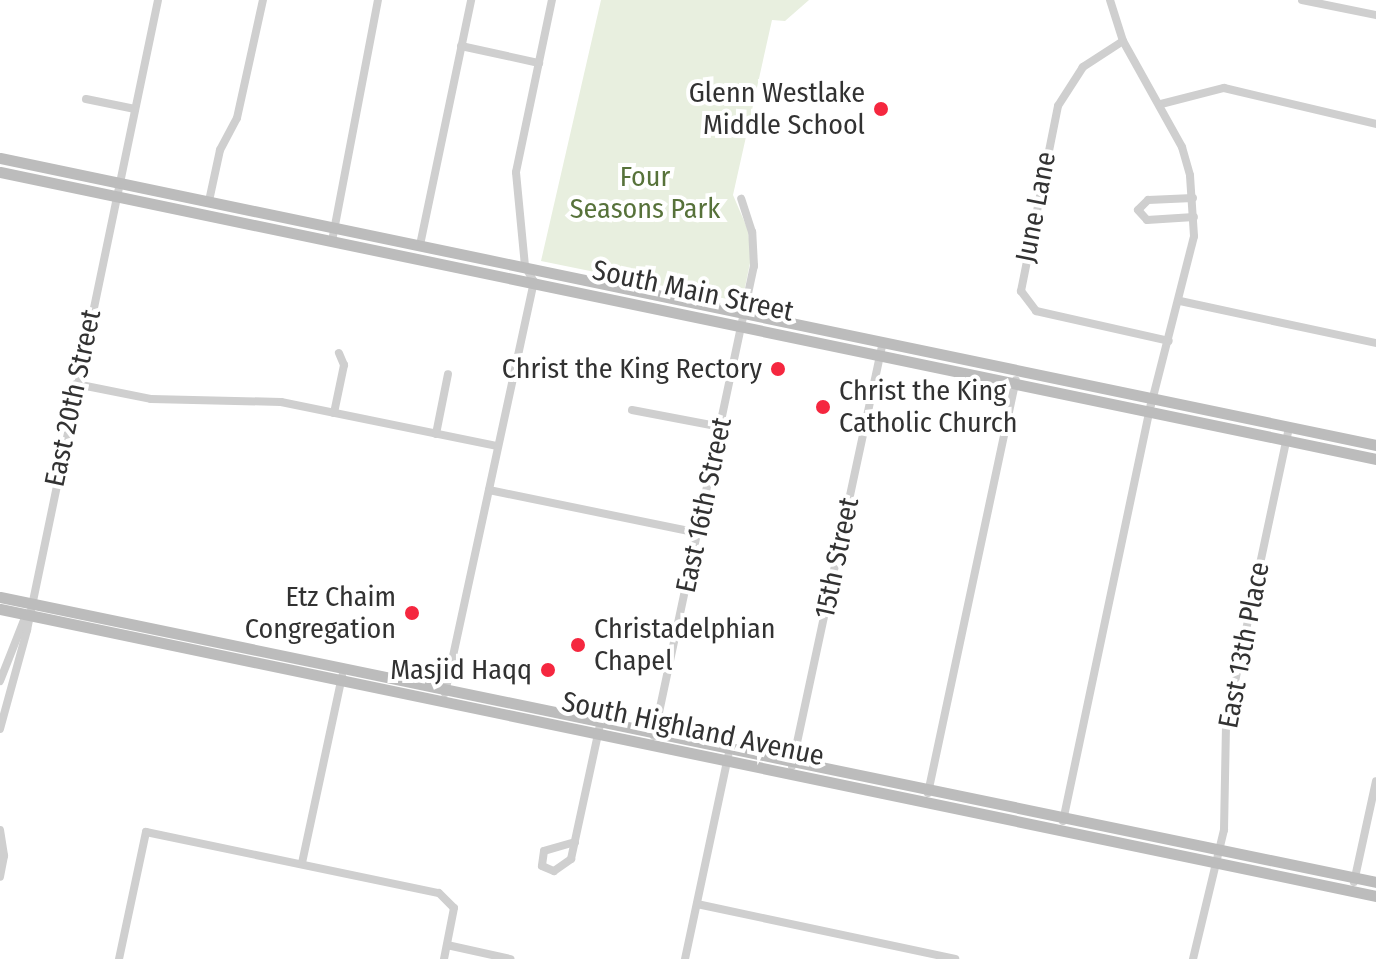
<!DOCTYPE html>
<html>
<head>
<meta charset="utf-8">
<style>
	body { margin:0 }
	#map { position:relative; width:1376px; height:959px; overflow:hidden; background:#fff; font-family:"Fira Sans Condensed",sans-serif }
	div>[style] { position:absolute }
	.green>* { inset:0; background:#e8efdf }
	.street>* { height:8px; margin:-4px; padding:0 4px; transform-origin:4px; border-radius:4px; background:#cfcfcf }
	.secondary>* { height:11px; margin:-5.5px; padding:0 5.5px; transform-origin:5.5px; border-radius:5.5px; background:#bcbcbc }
	.dots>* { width:22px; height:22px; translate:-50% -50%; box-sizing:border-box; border:4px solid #fff; border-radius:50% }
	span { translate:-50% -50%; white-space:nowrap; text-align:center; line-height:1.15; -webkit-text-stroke:8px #fff; paint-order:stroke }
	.poi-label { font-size:28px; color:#323232 }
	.right { translate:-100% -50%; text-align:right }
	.left { translate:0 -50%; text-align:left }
	.park-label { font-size:28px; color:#57723a }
	.street-label { font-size:28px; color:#323232 }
</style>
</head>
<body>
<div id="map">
	<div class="green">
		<div style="clip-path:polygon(601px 0,809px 0,785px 21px,772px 20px,733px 195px,748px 230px,751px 258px,742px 302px,541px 261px)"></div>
	</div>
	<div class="street">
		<div style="left:1302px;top:0;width:76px;rotate:11.5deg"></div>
		<div style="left:1123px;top:41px;width:48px;rotate:147deg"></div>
		<div style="left:1083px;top:67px;width:46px;rotate:122.7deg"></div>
		<div style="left:1058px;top:106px;width:189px;rotate:101.3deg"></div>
		<div style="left:1021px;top:291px;width:25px;rotate:53deg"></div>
		<div style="left:1036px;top:311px;width:136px;rotate:12.7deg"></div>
		<div style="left:461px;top:46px;width:80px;rotate:12.3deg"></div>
		<div style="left:86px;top:99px;width:50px;rotate:11.5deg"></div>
		<div style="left:1161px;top:104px;width:65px;rotate:-14.3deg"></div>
		<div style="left:1224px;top:88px;width:156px;rotate:13.3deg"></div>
		<div style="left:1193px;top:198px;width:45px;rotate:177.5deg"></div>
		<div style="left:1148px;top:200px;width:14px;rotate:135deg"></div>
		<div style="left:1138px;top:210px;width:13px;rotate:48deg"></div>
		<div style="left:1147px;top:220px;width:47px;rotate:-3.7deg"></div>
		<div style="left:209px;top:201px;width:52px;rotate:-77.8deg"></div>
		<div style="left:220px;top:150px;width:36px;rotate:-62deg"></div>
		<div style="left:237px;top:118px;width:121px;rotate:-77.6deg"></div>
		<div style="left:332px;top:241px;width:245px;rotate:-79.2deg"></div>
		<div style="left:420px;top:245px;width:250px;rotate:-78.2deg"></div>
		<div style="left:1180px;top:301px;width:200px;rotate:12.1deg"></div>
		<div style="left:76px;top:384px;width:76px;rotate:11.3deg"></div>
		<div style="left:151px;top:399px;width:130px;rotate:1.3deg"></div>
		<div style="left:281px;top:402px;width:221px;rotate:11.5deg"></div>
		<div style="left:632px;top:410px;width:91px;rotate:10.8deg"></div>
		<div style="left:334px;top:413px;width:49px;rotate:-78.2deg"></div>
		<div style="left:344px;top:365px;width:13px;rotate:-113deg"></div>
		<div style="left:436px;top:434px;width:61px;rotate:-78.7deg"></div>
		<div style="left:489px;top:490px;width:214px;rotate:11.6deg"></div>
		<div style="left:0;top:681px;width:71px;rotate:-68.5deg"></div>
		<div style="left:445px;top:693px;width:421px;rotate:-77.8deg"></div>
		<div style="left:534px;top:282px;width:18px;rotate:-119deg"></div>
		<div style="left:525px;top:266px;width:94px;rotate:-95.5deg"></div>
		<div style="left:516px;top:172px;width:176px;rotate:-78.2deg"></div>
		<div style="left:0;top:729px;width:103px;rotate:-74.7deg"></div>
		<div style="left:27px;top:630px;width:643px;rotate:-78.25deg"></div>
		<div style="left:654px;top:736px;width:481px;rotate:-78deg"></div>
		<div style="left:754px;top:266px;width:34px;rotate:-93deg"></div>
		<div style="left:752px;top:232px;width:35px;rotate:-108deg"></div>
		<div style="left:792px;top:766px;width:434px;rotate:-77.9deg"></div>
		<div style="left:928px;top:793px;width:422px;rotate:-78deg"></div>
		<div style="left:1063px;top:821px;width:425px;rotate:-78.1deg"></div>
		<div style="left:1151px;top:405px;width:174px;rotate:-75.7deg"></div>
		<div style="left:1194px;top:236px;width:61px;rotate:-93.8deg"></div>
		<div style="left:1190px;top:175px;width:29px;rotate:-106deg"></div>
		<div style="left:1182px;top:147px;width:121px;rotate:-119.1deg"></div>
		<div style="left:1123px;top:41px;width:43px;rotate:-107.6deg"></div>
		<div style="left:0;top:830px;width:26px;rotate:81deg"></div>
		<div style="left:4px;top:856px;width:21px;rotate:101deg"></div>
		<div style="left:575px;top:842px;width:32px;rotate:164deg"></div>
		<div style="left:544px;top:851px;width:15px;rotate:98deg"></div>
		<div style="left:542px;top:866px;width:13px;rotate:23deg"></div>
		<div style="left:554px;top:871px;width:21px;rotate:-35deg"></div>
		<div style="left:571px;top:859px;width:128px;rotate:-77.8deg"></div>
		<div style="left:598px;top:734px;width:14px;rotate:-78deg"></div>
		<div style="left:302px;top:863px;width:191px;rotate:-77.9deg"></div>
		<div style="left:1354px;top:882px;width:103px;rotate:-77.7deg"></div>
		<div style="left:697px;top:904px;width:264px;rotate:12deg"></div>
		<div style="left:447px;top:945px;width:65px;rotate:12.5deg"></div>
		<div style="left:119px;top:959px;width:130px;rotate:-78deg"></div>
		<div style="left:146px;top:832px;width:299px;rotate:11.8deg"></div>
		<div style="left:439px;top:893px;width:21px;rotate:45deg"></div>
		<div style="left:454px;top:908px;width:52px;rotate:101.1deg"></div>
		<div style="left:685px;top:959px;width:208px;rotate:-78deg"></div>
		<div style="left:1193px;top:959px;width:133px;rotate:-76.5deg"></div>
		<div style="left:1224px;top:830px;width:106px;rotate:-88.9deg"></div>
		<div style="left:1226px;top:724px;width:304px;rotate:-78deg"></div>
	</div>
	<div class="secondary">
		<div style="left:0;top:158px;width:1406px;rotate:11.78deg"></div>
		<div style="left:0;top:172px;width:1406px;rotate:11.78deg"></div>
		<div style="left:0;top:597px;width:1405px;rotate:11.7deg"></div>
		<div style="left:0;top:609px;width:1406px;rotate:11.78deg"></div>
	</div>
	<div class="dots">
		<div style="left:881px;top:109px;background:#f5273f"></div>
		<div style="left:778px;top:369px;background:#f5273f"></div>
		<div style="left:823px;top:407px;background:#f5273f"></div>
		<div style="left:412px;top:613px;background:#f5273f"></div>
		<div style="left:578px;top:645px;background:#f5273f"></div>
		<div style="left:548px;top:670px;background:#f5273f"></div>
	</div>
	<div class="poi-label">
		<span class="right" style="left:865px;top:109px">Glenn Westlake<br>Middle School</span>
		<span class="right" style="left:762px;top:369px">Christ the King Rectory</span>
		<span class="left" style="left:839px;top:407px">Christ the King<br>Catholic Church</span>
		<span class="right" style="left:396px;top:613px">Etz Chaim<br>Congregation</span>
		<span class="left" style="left:594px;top:645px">Christadelphian<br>Chapel</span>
		<span class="right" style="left:532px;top:670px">Masjid Haqq</span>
	</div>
	<div class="park-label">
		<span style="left:645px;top:193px">Four<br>Seasons Park</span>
	</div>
	<div class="street-label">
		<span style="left:1036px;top:207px;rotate:-79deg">June Lane</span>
		<span style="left:693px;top:291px;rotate:12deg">South Main Street</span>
		<span style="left:73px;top:398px;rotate:-78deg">East 20th Street</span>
		<span style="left:704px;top:505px;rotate:-78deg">East 16th Street</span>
		<span style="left:837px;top:558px;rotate:-78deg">15th Street</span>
		<span style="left:1244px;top:645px;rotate:-79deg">East 13th Place</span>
		<span style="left:693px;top:729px;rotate:12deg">South Highland Avenue</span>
	</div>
</div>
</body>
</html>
